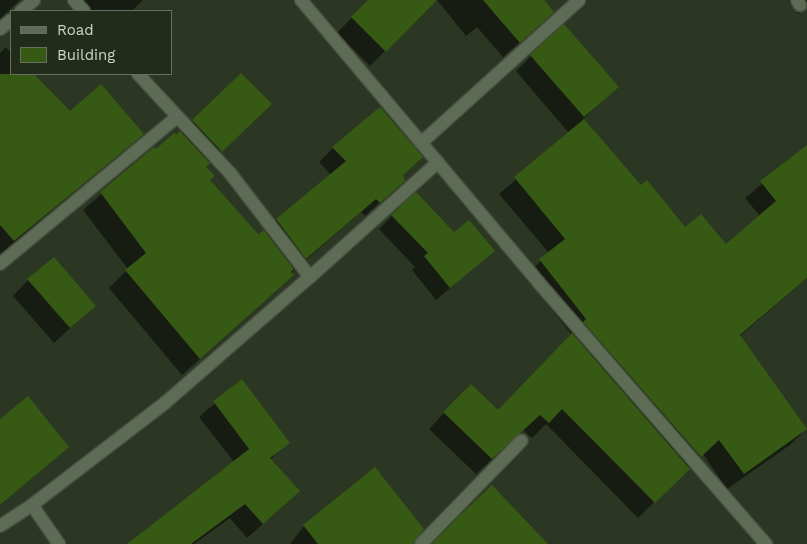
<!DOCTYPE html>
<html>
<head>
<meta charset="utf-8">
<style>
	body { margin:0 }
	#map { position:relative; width:807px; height:544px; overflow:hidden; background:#2b3623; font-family:"Work Sans",sans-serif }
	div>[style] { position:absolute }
	.shadow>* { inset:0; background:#0007 }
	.building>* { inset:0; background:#365913 }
	.roads { filter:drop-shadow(1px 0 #485141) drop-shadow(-1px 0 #485141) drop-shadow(0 1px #485141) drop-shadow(0 -1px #485141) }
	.minor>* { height:12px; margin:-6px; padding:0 6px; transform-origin:6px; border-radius:6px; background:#5e6b55 }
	span { translate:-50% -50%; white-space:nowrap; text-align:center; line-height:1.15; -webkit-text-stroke:4.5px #222c1a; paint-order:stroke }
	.legend { position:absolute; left:10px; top:10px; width:162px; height:65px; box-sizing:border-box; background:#222c1a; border:1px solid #666f60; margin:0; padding:6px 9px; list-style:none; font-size:15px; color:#cdd4c8 }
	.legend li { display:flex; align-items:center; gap:10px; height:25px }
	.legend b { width:25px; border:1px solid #666f60 }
</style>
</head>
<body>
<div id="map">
	<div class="shadow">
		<div style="clip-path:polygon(0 0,20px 0,0 19px)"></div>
		<div style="clip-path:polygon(66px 0,143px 0,132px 11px,78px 11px)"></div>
		<div style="clip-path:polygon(369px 0,436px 0,370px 66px,337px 33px)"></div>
		<div style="clip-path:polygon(437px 0,542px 0,537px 27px,503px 57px,477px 27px,466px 36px)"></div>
		<div style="clip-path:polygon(788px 0,807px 0,807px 7px,798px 14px)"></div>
		<div style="clip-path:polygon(6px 47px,11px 53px,11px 74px,32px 74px,70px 112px,142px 134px,0 254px,0 53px)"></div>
		<div style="clip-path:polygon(531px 56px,617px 87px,582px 120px,641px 186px,685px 229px,725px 245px,760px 216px,745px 198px,807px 147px,807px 278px,739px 337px,806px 429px,790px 445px,727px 489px,703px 454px,638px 518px,546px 424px,532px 438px,523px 430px,476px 474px,429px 429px,455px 401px,498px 411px,572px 335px,525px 276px,549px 253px,499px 194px,569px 133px,516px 71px)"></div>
		<div style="clip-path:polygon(241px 74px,254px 120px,204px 167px,209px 181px,258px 236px,331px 175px,319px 162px,333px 148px,402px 175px,389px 194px,365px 216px,361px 212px,291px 273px,293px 275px,275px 292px,182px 375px,109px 288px,128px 269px,83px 210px,154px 148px,156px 151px,180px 133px)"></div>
		<div style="clip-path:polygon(392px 216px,454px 234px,493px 251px,436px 300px,412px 270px,415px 267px,379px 229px)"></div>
		<div style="clip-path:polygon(28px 280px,94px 306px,54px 343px,13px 296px)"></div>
		<div style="clip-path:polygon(242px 380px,288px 442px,270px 460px,284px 505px,247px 538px,230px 518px,194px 544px,129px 544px,234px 462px,199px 417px)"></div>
		<div style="clip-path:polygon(0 420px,68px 447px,0 505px)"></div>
		<div style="clip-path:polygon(375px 469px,412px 544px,290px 544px,304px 526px)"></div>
	</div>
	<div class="building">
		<div style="clip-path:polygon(368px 0,437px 0,386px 52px,351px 17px)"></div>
		<div style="clip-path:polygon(483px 0,544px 0,554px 12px,520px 43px)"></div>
		<div style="clip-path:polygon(564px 24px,619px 87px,584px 117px,530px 55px)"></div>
		<div style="clip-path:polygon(241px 73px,272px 104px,222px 152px,192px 120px)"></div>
		<div style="clip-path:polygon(0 74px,34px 74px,70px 111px,101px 84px,144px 134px,14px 241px,0 225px)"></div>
		<div style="clip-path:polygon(380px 107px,423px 157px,403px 175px,405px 181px,380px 203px,376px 199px,306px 259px,276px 219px,346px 161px,332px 147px)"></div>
		<div style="clip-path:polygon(584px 119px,641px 185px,647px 180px,685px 227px,701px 214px,726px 244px,776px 201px,760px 181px,807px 145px,807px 278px,740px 335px,807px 429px,744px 474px,719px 440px,701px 457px,583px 322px,586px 319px,539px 259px,565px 239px,514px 177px)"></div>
		<div style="clip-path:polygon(180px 131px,210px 163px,206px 167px,215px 176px,210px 180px,258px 234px,264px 230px,294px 269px,291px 272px,294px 275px,200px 359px,125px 270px,146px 253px,100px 192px,154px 147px,156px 149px,174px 133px,176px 135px)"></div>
		<div style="clip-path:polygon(416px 192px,454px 232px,469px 220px,495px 251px,450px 288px,424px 256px,428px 253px,391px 215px)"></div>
		<div style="clip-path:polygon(54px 257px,96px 306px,70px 328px,27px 279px)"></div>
		<div style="clip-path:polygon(572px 333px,690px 469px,655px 503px,562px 409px,549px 423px,540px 415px,492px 459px,443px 412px,471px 384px,498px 410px)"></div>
		<div style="clip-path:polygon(242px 379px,290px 443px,270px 458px,300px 491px,263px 524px,245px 504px,191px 544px,127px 544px,249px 449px,213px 401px)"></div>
		<div style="clip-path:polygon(28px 396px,69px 447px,0 505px,0 419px)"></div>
		<div style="clip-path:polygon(375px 467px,424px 529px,413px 544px,318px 544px,303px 525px)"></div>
		<div style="clip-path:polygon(492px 485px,548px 544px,432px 544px,457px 518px)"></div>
	</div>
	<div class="roads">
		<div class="minor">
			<div style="left:74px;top:0;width:15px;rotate:48deg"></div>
			<div style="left:301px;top:0;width:370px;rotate:49.9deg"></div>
			<div style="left:539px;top:283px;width:346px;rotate:49deg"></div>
			<div style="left:797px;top:0;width:6px;rotate:59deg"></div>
			<div style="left:21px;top:11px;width:17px;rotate:-40deg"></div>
			<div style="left:0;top:29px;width:14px;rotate:-39deg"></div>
			<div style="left:138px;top:74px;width:135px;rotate:47.1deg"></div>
			<div style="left:230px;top:173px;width:131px;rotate:52.4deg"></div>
			<div style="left:310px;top:277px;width:172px;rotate:-41.9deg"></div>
			<div style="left:421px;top:143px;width:213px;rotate:-42.1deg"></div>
			<div style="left:0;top:264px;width:229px;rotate:-39.7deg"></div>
			<div style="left:0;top:526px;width:38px;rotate:-33deg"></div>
			<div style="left:59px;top:544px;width:47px;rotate:-124.7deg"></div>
			<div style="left:32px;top:505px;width:169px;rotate:-37.5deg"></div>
			<div style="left:166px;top:402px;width:191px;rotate:-41deg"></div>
			<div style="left:421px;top:544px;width:144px;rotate:-45.8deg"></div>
		</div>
	</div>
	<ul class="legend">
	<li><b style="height:6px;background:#5e6b55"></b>Road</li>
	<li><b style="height:14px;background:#365913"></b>Building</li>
	</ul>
</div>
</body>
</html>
